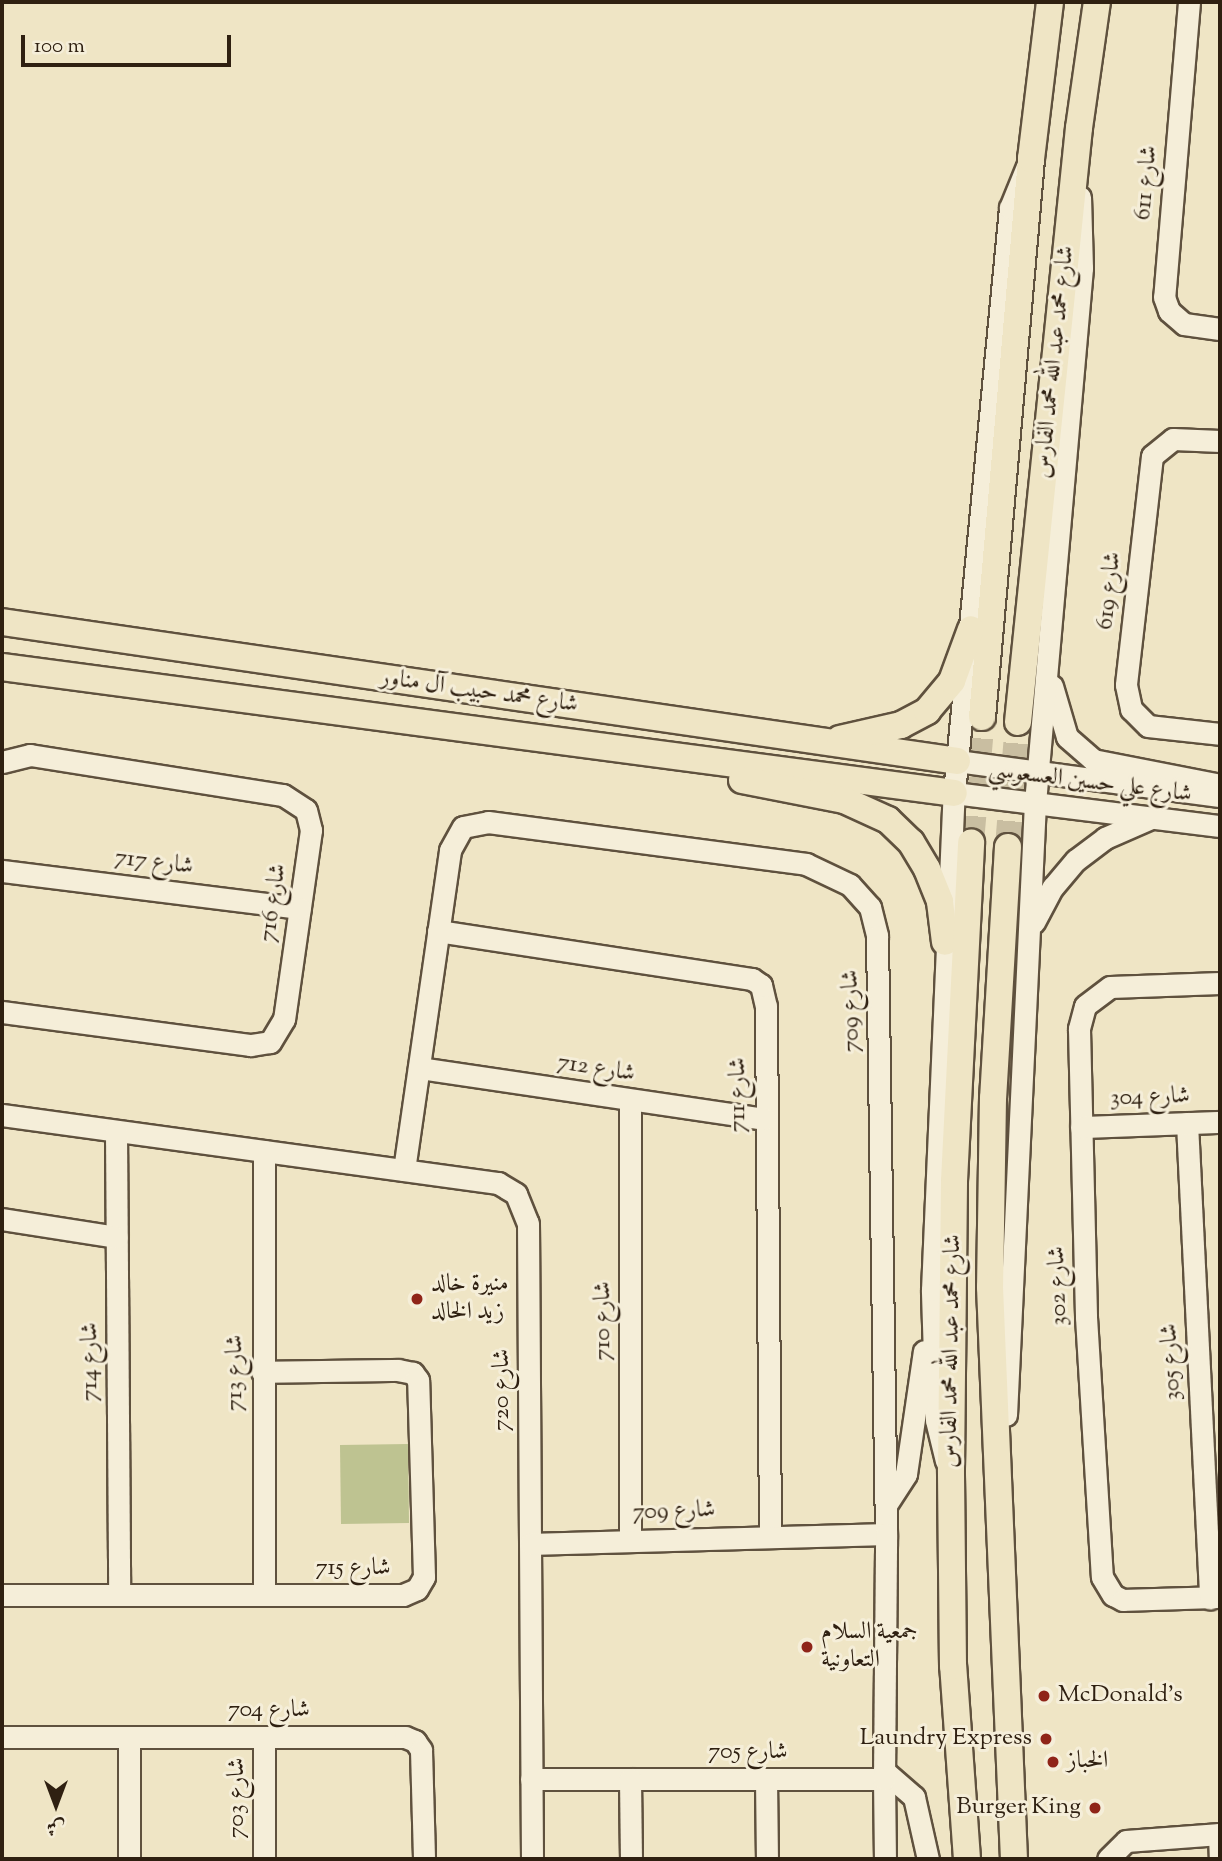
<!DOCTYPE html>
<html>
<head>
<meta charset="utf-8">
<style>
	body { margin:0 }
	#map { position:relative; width:1222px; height:1861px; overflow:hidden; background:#efe5c5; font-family:"Sorts Mill Goudy",Amiri,serif }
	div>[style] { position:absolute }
	.green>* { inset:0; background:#bec391 }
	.major-tunnel>* { height:26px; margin-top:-13px; transform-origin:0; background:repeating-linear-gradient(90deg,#c9bea1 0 26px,transparent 0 39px) }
	.roads { filter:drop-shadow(2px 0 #5f513e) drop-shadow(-2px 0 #5f513e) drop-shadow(0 2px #5f513e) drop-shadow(0 -2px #5f513e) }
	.minor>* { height:21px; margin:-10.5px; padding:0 10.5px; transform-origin:10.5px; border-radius:10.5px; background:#f5eed9 }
	.major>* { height:26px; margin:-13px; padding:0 13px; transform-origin:13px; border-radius:13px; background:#efe5c5 }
	.dots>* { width:19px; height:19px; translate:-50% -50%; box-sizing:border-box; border:4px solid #f5eed9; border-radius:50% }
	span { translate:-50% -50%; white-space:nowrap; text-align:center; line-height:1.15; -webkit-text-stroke:6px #f5eed9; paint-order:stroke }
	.street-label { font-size:24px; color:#2f2011 }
	.poi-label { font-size:24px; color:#2f2011 }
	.left { translate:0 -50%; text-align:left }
	.right { translate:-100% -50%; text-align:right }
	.frame { position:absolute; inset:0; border:4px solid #2f2011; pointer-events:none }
	.north { position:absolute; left:21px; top:1770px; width:70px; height:70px; -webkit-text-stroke:5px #f5eed9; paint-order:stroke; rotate:180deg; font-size:19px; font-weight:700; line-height:28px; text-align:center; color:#2f2011 }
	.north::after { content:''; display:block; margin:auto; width:24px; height:32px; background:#2f2011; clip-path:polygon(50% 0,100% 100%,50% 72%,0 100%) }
	.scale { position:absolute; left:21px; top:35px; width:210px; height:32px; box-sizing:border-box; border:4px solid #2f2011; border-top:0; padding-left:9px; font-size:21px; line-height:24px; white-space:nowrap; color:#2f2011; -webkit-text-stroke:5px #f5eed9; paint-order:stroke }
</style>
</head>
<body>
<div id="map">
	<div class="green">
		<div style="clip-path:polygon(408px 1444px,409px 1523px,341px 1524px,340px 1445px)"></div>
	</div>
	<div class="major-tunnel">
		<div style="left:971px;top:842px;width:125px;rotate:-85deg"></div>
		<div style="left:1008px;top:847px;width:125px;rotate:-85.4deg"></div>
	</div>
	<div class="roads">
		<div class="minor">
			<div style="left:1189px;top:2px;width:296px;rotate:94.8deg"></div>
			<div style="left:1164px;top:297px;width:15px;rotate:70deg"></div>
			<div style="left:1169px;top:311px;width:20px;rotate:41deg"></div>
			<div style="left:1184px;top:324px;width:36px;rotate:8deg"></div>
			<div style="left:1220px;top:441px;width:47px;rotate:-177.6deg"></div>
			<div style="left:1173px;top:439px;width:27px;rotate:141deg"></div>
			<div style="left:1152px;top:456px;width:230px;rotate:96.5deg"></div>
			<div style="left:1126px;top:685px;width:25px;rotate:78deg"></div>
			<div style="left:1131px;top:709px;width:24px;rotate:45deg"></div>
			<div style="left:1148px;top:726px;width:72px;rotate:6.3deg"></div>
			<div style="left:1052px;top:686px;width:53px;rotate:73.6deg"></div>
			<div style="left:1067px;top:737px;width:35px;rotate:41deg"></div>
			<div style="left:1093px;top:760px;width:129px;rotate:11.1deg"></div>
			<div style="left:957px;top:761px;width:265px;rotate:7.6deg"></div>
			<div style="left:2px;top:762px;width:29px;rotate:-14deg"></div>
			<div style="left:30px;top:755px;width:256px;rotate:9deg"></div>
			<div style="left:283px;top:795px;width:27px;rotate:33deg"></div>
			<div style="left:306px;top:810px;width:21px;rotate:76deg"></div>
			<div style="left:311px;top:830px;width:191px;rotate:98.1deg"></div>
			<div style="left:284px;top:1019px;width:27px;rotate:121deg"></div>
			<div style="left:270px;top:1042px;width:20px;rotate:171deg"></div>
			<div style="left:250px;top:1045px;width:250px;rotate:-172.4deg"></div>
			<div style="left:954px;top:793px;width:268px;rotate:7.1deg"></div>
			<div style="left:2px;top:871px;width:300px;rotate:7.1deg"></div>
			<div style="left:1034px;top:922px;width:40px;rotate:-62deg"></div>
			<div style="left:1053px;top:887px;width:35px;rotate:-50deg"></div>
			<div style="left:1076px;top:860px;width:36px;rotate:-37deg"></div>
			<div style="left:1105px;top:838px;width:48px;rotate:-23.4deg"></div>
			<div style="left:438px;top:931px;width:318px;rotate:8.7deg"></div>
			<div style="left:752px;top:979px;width:11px;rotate:34deg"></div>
			<div style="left:761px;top:985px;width:22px;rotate:77deg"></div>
			<div style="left:766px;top:1006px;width:529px;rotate:89.57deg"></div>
			<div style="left:1220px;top:983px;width:110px;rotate:177.9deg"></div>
			<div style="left:1110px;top:987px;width:31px;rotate:143deg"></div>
			<div style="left:1085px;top:1006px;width:24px;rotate:105deg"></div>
			<div style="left:1079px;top:1029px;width:288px;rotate:88.6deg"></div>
			<div style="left:1086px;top:1317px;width:260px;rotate:86.5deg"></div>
			<div style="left:1102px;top:1577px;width:21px;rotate:59deg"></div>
			<div style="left:1113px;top:1595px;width:11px;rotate:27deg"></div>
			<div style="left:1123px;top:1600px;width:97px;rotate:-1.8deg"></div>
			<div style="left:419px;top:1068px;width:350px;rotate:8.4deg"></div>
			<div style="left:630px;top:1101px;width:439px;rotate:90deg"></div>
			<div style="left:2px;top:1115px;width:501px;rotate:7.81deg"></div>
			<div style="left:498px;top:1183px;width:21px;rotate:31deg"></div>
			<div style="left:516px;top:1194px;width:31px;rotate:68deg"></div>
			<div style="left:528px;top:1223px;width:636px;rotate:89.64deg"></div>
			<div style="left:1187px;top:1123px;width:476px;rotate:87.2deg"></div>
			<div style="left:1081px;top:1127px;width:139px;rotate:-2.1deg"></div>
			<div style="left:116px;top:1131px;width:463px;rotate:89.6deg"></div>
			<div style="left:404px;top:1170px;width:323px;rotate:-81.8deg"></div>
			<div style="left:450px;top:850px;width:26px;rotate:-61deg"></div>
			<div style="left:463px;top:827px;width:25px;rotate:-11deg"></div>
			<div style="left:488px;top:822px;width:321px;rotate:7.5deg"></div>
			<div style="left:806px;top:864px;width:49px;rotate:25.5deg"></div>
			<div style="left:850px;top:885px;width:30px;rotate:48deg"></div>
			<div style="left:870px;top:907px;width:30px;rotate:76deg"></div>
			<div style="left:877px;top:936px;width:598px;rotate:89.14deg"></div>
			<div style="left:886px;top:1534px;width:356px;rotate:178.4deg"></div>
			<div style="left:2px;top:1219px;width:116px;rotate:8.9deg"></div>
			<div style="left:1006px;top:1415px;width:613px;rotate:-87.29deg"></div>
			<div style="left:1035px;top:803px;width:537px;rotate:-84.98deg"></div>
			<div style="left:1082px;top:268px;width:71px;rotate:-91.6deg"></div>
			<div style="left:946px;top:1461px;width:42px;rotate:-103.7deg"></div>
			<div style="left:936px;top:1420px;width:130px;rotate:-91.8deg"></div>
			<div style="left:932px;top:1290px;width:497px;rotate:-87.5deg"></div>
			<div style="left:954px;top:793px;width:588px;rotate:-84.53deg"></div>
			<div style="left:1010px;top:208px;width:48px;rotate:-67.8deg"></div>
			<div style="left:886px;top:1505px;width:37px;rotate:-57deg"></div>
			<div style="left:906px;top:1474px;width:124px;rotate:-81.7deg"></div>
			<div style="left:2px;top:1595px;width:401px"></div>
			<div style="left:403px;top:1595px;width:15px;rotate:-23deg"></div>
			<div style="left:417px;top:1589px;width:14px;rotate:-60deg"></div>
			<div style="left:424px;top:1577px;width:197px;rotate:-91.7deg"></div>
			<div style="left:418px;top:1380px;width:9px;rotate:-126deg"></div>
			<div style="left:413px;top:1373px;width:15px;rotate:-169deg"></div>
			<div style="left:398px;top:1370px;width:136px;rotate:179.2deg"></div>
			<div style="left:264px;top:1595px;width:444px;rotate:-90deg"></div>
			<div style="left:2px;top:1737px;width:403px"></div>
			<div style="left:405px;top:1737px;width:11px;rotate:22deg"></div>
			<div style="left:415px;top:1741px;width:11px;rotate:56deg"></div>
			<div style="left:421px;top:1750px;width:109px;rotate:88.4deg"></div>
			<div style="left:264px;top:1737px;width:122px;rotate:90deg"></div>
			<div style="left:884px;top:1771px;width:40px;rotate:41deg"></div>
			<div style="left:914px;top:1797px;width:64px;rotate:77.3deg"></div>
			<div style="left:531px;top:1779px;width:353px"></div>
			<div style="left:884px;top:1779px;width:80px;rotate:89.3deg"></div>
			<div style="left:630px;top:1779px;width:80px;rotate:89.3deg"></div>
			<div style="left:766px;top:1779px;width:80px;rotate:89.3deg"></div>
			<div style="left:884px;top:1779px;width:245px;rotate:-89.5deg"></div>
			<div style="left:1219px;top:1834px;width:25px;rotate:88deg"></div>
			<div style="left:129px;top:1859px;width:122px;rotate:-90deg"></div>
			<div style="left:1108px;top:1859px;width:25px;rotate:-45deg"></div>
			<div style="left:1126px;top:1841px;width:94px;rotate:-4.3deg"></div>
		</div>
		<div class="major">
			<div style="left:2px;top:622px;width:965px;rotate:8.28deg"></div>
			<div style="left:2px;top:667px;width:960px;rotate:7.54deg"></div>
			<div style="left:982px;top:717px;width:560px;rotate:-84.98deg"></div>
			<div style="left:1031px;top:159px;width:158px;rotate:-83.1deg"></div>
			<div style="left:1018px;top:722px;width:597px;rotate:-84.14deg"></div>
			<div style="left:1079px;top:128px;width:127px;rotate:-81.9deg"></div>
			<div style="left:840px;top:739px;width:63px;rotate:-12.9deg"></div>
			<div style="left:901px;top:725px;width:30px;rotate:-28deg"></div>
			<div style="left:927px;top:711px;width:39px;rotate:-50deg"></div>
			<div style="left:952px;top:681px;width:55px;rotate:-69.9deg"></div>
			<div style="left:742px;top:780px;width:104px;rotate:11.1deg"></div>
			<div style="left:844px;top:800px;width:48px;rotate:24.4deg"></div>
			<div style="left:888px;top:820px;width:32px;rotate:44deg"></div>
			<div style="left:911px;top:842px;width:31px;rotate:59deg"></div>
			<div style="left:927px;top:869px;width:35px;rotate:68deg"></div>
			<div style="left:940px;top:902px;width:40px;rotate:82.9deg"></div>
			<div style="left:1008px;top:847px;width:251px;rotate:93.4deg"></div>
			<div style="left:993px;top:1098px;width:189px;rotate:90.9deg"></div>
			<div style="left:990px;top:1287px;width:573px;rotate:87.6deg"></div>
			<div style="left:967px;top:1859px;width:194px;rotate:-94.1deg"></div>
			<div style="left:953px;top:1666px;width:197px;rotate:-90.6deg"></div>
			<div style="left:951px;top:1469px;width:288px;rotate:-89.4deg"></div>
			<div style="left:954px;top:1181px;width:339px;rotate:-87.1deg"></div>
		</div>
	</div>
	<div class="dots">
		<div style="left:417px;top:1299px;background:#8f2418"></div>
		<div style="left:807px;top:1647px;background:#8f2418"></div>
		<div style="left:1044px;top:1696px;background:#8f2418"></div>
		<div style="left:1046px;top:1739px;background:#8f2418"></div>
		<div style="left:1053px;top:1762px;background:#8f2418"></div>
		<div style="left:1095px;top:1808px;background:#8f2418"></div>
	</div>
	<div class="street-label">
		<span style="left:1147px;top:183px;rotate:-85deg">شارع 611</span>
		<span style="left:1055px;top:362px;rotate:-84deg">شارع محمد عبد الله محمد الفارس</span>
		<span style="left:1110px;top:591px;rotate:-84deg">شارع 619</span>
		<span style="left:479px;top:692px;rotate:8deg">شارع محمد حبيب آل مناور</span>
		<span style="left:1090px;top:783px;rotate:7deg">شارع علي حسين العسعوسي</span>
		<span style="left:154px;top:863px;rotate:7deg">شارع 717</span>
		<span style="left:274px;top:903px;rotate:-82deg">شارع 716</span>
		<span style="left:852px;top:1011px;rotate:-91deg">شارع 709</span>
		<span style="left:596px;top:1069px;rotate:9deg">شارع 712</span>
		<span style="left:739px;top:1095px;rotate:-90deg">شارع 711</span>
		<span style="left:1150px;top:1098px;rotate:-2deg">شارع 304</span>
		<span style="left:1059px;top:1286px;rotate:-92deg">شارع 302</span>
		<span style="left:604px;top:1321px;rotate:-90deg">شارع 710</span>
		<span style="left:952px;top:1351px;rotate:-89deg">شارع محمد عبد الله محمد الفارس</span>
		<span style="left:91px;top:1362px;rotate:-90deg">شارع 714</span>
		<span style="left:1172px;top:1362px;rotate:-93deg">شارع 305</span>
		<span style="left:236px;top:1373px;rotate:-90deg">شارع 713</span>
		<span style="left:503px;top:1390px;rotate:-90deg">شارع 720</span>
		<span style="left:674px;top:1512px;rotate:-2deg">شارع 709</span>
		<span style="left:353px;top:1569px">شارع 715</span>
		<span style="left:269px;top:1711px">شارع 704</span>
		<span style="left:748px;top:1753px">شارع 705</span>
		<span style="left:238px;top:1798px;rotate:-90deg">شارع 703</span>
	</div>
	<div class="poi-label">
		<span class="left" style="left:431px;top:1299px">منيرة خالد<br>زيد الخالد</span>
		<span class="left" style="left:821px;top:1647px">جمعية السلام<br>التعاونية</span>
		<span class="left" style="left:1058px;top:1696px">McDonald's</span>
		<span class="right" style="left:1032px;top:1739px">Laundry Express</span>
		<span class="left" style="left:1067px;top:1762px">الخباز</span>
		<span class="right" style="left:1081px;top:1808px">Burger King</span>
	</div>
	<div class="frame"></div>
	<div class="north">ش</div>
	<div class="scale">100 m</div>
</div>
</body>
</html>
